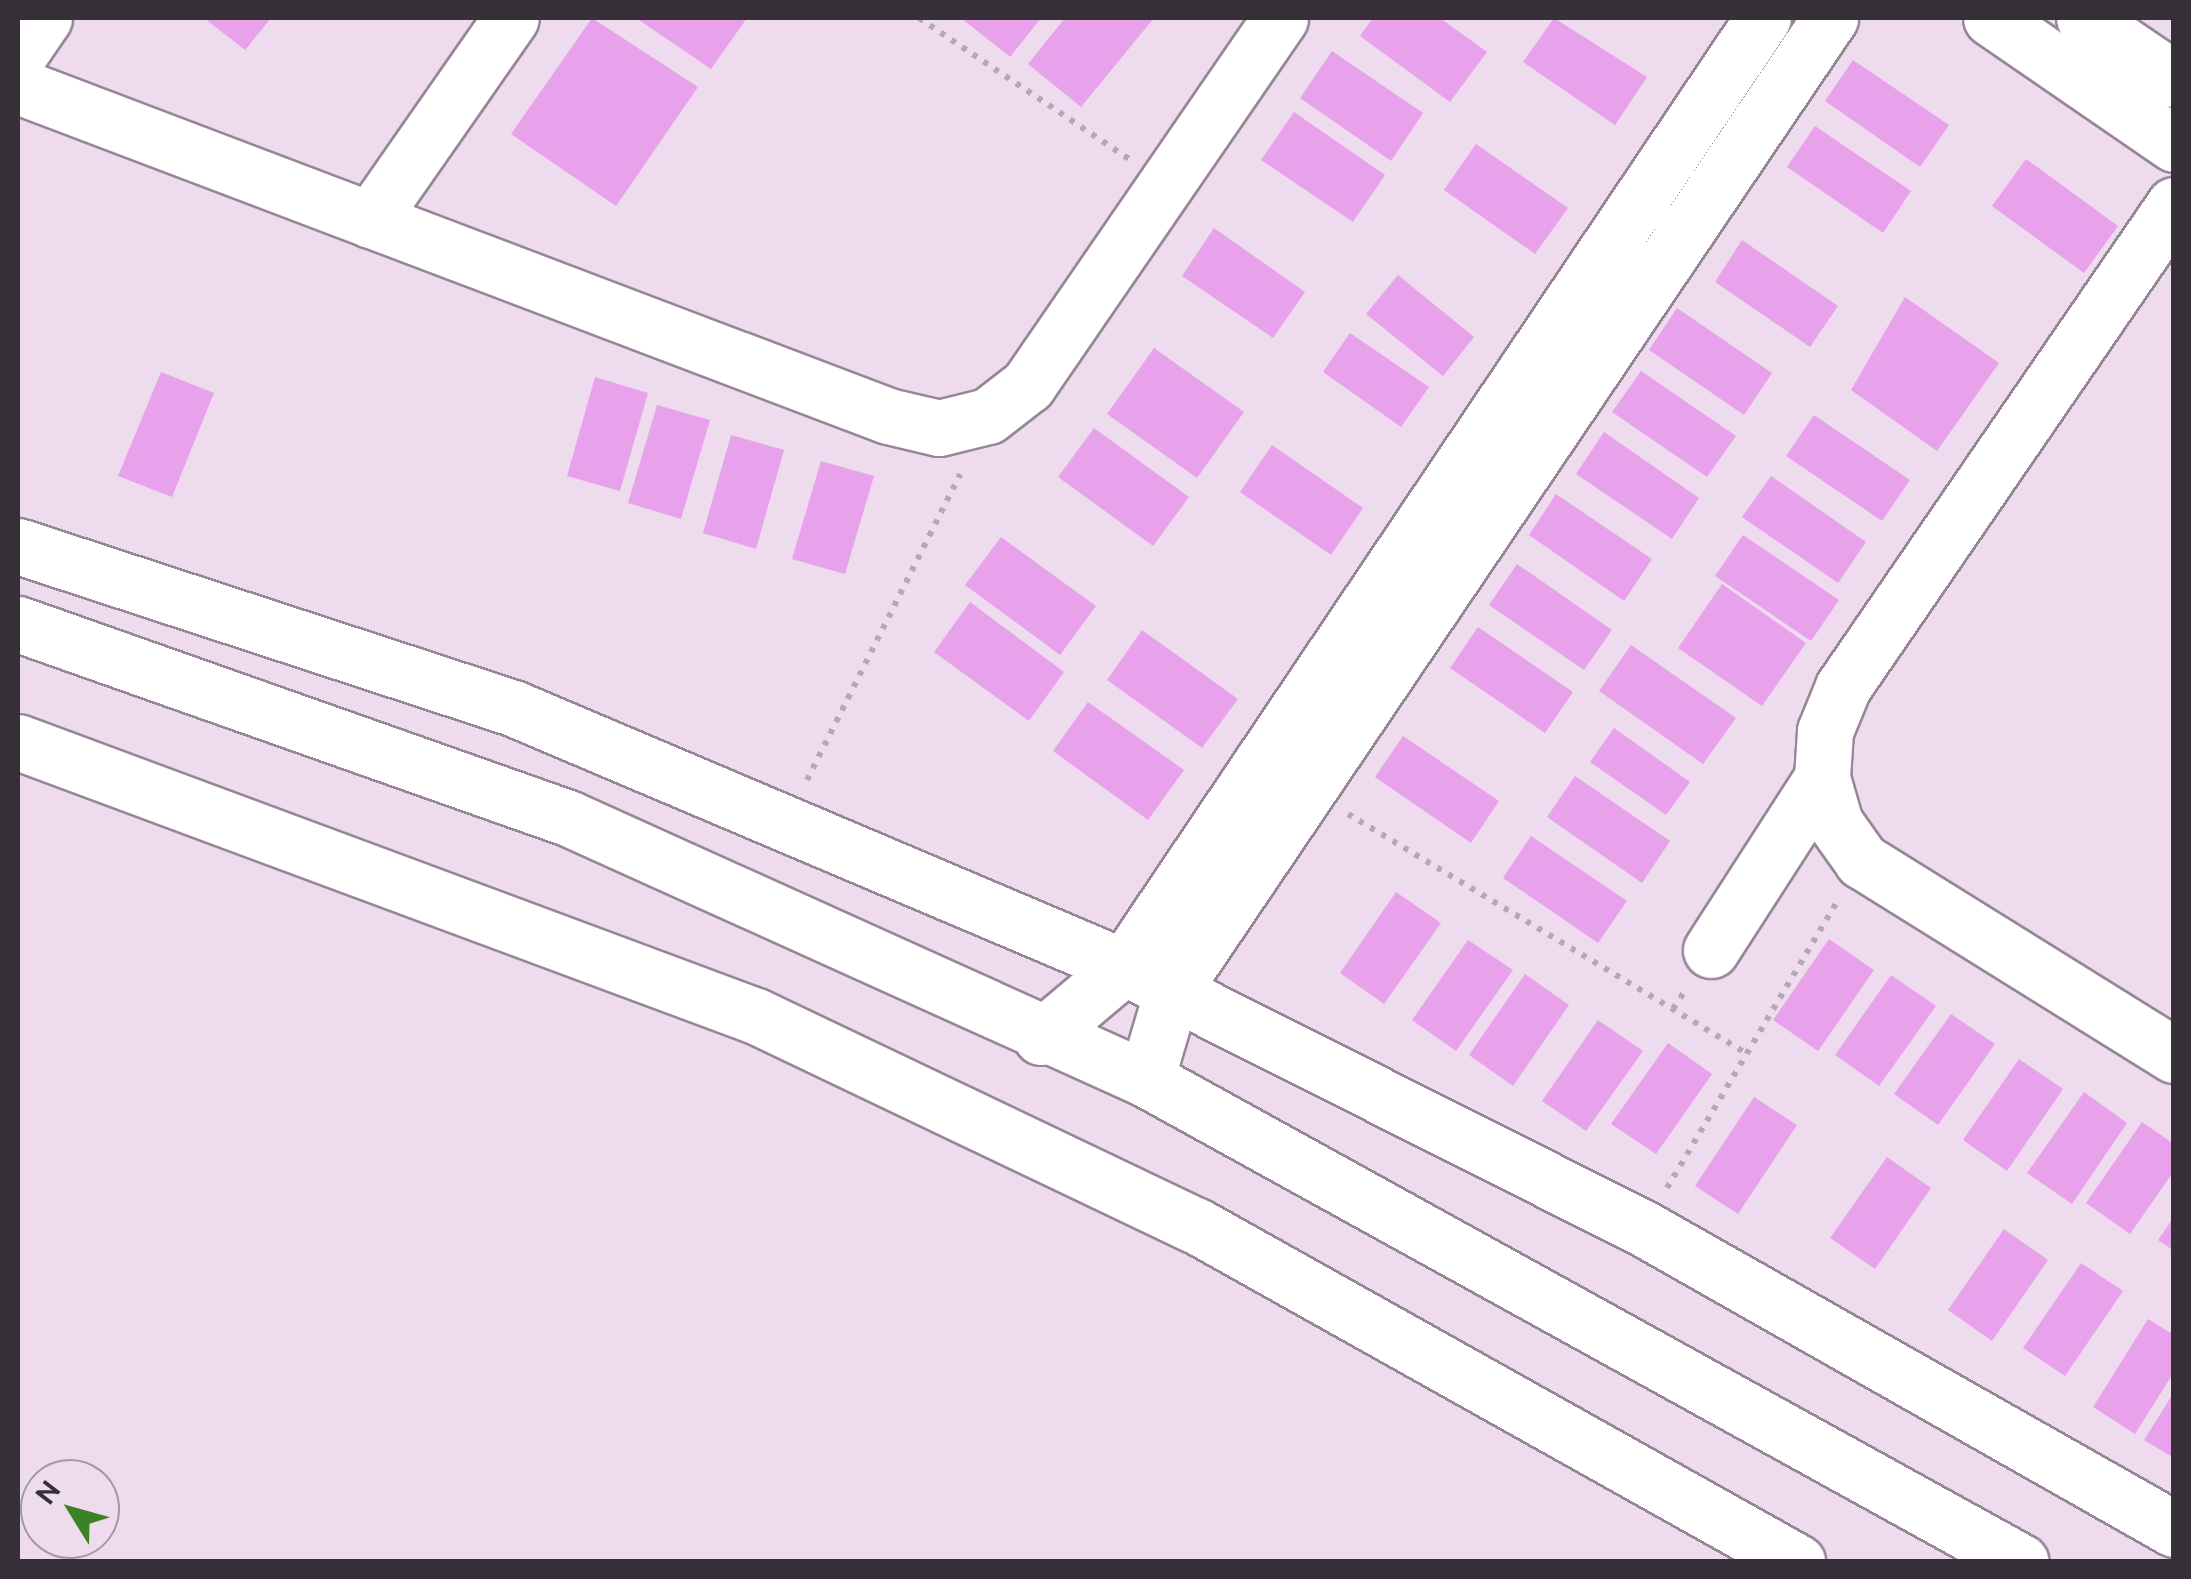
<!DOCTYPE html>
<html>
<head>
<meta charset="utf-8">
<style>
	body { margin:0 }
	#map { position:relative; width:2191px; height:1579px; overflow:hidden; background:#eedcee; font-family:Ubuntu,sans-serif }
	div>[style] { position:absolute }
	.building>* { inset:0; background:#e8a1eb }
	.path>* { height:6px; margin-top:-3px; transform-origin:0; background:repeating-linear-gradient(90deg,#b6a7b6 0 5px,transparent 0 13px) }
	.roads { filter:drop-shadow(2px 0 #978697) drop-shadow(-2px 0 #978697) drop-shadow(0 2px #978697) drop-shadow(0 -2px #978697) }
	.minor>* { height:55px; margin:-27.5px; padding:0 27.5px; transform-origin:27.5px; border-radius:27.5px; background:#fff }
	span { translate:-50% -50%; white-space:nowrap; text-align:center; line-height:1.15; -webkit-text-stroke:8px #eedcee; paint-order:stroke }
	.frame { position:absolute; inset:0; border:20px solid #362f37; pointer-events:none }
	.north { position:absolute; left:20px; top:1459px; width:100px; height:100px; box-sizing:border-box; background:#eedcee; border:2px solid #a497a5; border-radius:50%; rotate:307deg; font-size:28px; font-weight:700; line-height:40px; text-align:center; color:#362f37 }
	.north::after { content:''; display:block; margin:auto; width:35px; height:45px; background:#3c8125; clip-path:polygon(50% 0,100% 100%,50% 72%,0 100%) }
</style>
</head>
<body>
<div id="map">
	<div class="building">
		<div style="clip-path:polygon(204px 18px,271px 18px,245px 50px)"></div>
		<div style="clip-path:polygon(592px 18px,698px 87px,616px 206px,511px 134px)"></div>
		<div style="clip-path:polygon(636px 18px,747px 18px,711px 69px)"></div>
		<div style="clip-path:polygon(961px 18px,1041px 18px,1010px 57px)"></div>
		<div style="clip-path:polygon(1065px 18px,1154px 18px,1081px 107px,1028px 64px)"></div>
		<div style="clip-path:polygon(1373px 18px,1440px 18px,1487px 52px,1450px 102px,1360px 36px)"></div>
		<div style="clip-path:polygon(1554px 18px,1647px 77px,1615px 125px,1523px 62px)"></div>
		<div style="clip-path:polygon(1332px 51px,1423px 113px,1391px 161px,1300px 98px)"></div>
		<div style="clip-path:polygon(1853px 60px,1949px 125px,1920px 167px,1825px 101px)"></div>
		<div style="clip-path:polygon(1294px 112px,1385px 175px,1353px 222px,1261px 160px)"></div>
		<div style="clip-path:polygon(1815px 126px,1911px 191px,1883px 233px,1787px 167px)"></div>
		<div style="clip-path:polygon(1476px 144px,1568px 208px,1535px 254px,1444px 190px)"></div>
		<div style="clip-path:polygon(2026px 159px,2118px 226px,2084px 273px,1992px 206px)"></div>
		<div style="clip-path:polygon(1214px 228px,1305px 292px,1273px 338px,1182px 276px)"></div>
		<div style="clip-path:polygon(1742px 240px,1838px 306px,1810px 347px,1715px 282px)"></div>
		<div style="clip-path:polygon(1398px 275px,1474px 337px,1443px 376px,1366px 314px)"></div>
		<div style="clip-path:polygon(1905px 297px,1999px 363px,1937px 451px,1851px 390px)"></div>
		<div style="clip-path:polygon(1677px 308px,1772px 373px,1744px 415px,1649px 350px)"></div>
		<div style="clip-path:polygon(1350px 333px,1429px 387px,1401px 427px,1323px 372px)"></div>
		<div style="clip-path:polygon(1154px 348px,1244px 412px,1197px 478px,1107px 414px)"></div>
		<div style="clip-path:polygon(1641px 371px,1736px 436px,1707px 477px,1612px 412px)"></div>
		<div style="clip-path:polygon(161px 372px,214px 393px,172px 497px,118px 476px)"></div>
		<div style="clip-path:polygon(595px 377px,648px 393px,620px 491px,567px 476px)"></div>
		<div style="clip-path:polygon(657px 405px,710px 420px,681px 519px,628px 503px)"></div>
		<div style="clip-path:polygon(1814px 415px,1910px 480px,1882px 521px,1786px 456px)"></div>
		<div style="clip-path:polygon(1094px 428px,1189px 497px,1153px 546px,1058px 477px)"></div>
		<div style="clip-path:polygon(1604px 432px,1699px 498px,1672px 539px,1576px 474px)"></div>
		<div style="clip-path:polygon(731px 435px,784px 450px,756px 549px,703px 533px)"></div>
		<div style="clip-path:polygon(1272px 445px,1363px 508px,1331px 555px,1240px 492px)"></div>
		<div style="clip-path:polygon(821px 461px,874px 476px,845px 574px,792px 559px)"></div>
		<div style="clip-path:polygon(1771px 476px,1866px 542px,1838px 583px,1742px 517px)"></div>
		<div style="clip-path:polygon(1556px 494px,1652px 559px,1624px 601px,1529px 535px)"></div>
		<div style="clip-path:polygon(1743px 535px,1839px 600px,1811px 641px,1715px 576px)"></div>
		<div style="clip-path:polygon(1001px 537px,1096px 606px,1060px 655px,965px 585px)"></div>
		<div style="clip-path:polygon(1517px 564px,1612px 630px,1584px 670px,1489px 605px)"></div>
		<div style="clip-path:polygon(1722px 584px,1806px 643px,1762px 706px,1678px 648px)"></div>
		<div style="clip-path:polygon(970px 602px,1064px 672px,1029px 721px,934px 652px)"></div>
		<div style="clip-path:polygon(1478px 627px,1573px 692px,1545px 733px,1450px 668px)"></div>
		<div style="clip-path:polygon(1142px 630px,1238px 699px,1202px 748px,1107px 680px)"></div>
		<div style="clip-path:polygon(1631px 645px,1736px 718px,1703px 764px,1599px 691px)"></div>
		<div style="clip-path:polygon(1088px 702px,1184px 770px,1148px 820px,1053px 751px)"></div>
		<div style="clip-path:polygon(1614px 728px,1690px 782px,1666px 815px,1590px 762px)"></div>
		<div style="clip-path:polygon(1403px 736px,1499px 801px,1471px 843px,1375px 777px)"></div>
		<div style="clip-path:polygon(1575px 776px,1670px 841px,1642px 883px,1547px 817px)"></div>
		<div style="clip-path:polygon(1531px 836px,1627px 901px,1598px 943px,1503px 878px)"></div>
		<div style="clip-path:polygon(1396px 892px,1441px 923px,1384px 1004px,1340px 973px)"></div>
		<div style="clip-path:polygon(1829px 939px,1874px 970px,1818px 1051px,1773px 1020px)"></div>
		<div style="clip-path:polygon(1468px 940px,1513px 970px,1456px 1051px,1412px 1020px)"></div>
		<div style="clip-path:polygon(1525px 974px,1569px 1005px,1513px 1086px,1469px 1055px)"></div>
		<div style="clip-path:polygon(1891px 975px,1936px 1006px,1879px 1086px,1835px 1055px)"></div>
		<div style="clip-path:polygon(1951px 1014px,1995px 1044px,1938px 1125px,1894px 1094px)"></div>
		<div style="clip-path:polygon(1598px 1020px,1643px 1051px,1586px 1131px,1542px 1101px)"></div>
		<div style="clip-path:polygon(1668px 1043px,1712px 1074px,1656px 1154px,1611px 1124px)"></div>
		<div style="clip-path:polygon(2019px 1059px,2063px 1089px,2007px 1171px,1963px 1140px)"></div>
		<div style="clip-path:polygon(2084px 1092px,2127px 1123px,2072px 1204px,2027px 1173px)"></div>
		<div style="clip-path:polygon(1754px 1097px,1797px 1125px,1738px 1214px,1695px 1186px)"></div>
		<div style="clip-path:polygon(2142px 1122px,2174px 1144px,2174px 1171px,2130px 1234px,2086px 1203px)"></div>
		<div style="clip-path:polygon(1887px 1157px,1931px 1188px,1875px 1269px,1830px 1238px)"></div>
		<div style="clip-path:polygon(2174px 1217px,2174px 1251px,2158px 1240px)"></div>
		<div style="clip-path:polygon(2004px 1229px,2048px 1260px,1992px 1341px,1948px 1310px)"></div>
		<div style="clip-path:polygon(2081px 1263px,2123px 1291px,2065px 1376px,2023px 1348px)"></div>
		<div style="clip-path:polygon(2148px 1319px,2174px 1335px,2174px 1372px,2135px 1434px,2093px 1407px)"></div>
		<div style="clip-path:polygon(2174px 1392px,2174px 1458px,2144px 1440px)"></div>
	</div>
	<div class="path">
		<div style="left:919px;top:18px;width:253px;rotate:33.9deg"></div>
		<div style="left:807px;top:780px;width:342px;rotate:-63.4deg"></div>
		<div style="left:1348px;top:814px;width:466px;rotate:31deg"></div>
		<div style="left:1673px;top:1009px;width:24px;rotate:-57deg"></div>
		<div style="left:1667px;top:1188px;width:333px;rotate:-59.3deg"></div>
	</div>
	<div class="roads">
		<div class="minor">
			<div style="left:1991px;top:18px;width:222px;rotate:34.5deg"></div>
			<div style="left:2084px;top:18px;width:109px;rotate:34.1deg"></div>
			<div style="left:18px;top:56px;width:46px;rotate:-55.6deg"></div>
			<div style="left:18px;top:86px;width:930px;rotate:20.77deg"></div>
			<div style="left:888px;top:416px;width:52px;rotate:13.2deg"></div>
			<div style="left:939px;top:428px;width:50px;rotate:-13.8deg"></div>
			<div style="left:988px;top:416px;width:51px;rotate:-37.8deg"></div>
			<div style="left:1028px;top:385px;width:445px;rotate:-55.5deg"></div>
			<div style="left:2174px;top:205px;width:585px;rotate:124.48deg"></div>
			<div style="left:1843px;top:687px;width:48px;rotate:112.2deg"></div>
			<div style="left:1825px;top:731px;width:47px;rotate:93.7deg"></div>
			<div style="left:1822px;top:778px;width:47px;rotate:73.9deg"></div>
			<div style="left:1835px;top:823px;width:47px;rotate:54.6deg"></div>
			<div style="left:1862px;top:861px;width:367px;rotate:31.9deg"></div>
			<div style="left:370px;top:220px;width:246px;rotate:-55.1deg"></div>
			<div style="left:18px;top:546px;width:521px;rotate:18.12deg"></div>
			<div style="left:513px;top:708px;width:664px;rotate:22.97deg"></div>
			<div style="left:1124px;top:967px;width:581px;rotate:26.7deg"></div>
			<div style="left:1643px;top:1228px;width:610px;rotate:29.55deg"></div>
			<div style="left:18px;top:624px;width:583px;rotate:19.43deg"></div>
			<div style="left:568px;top:818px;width:634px;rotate:24.3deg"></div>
			<div style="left:1146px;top:1079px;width:999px;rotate:28.9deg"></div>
			<div style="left:18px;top:742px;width:787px;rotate:20.37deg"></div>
			<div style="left:756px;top:1016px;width:488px;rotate:25.5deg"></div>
			<div style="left:1197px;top:1226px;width:688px;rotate:29.25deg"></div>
			<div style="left:1711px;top:950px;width:205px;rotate:-57.2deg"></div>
			<div style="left:1041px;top:1037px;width:109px;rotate:-40.1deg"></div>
			<div style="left:1124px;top:967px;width:1144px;rotate:-56.05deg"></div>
			<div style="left:1146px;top:1079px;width:92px;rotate:-73.5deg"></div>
			<div style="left:1172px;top:991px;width:1175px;rotate:-55.93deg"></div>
		</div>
	</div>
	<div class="frame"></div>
	<div class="north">N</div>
</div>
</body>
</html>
